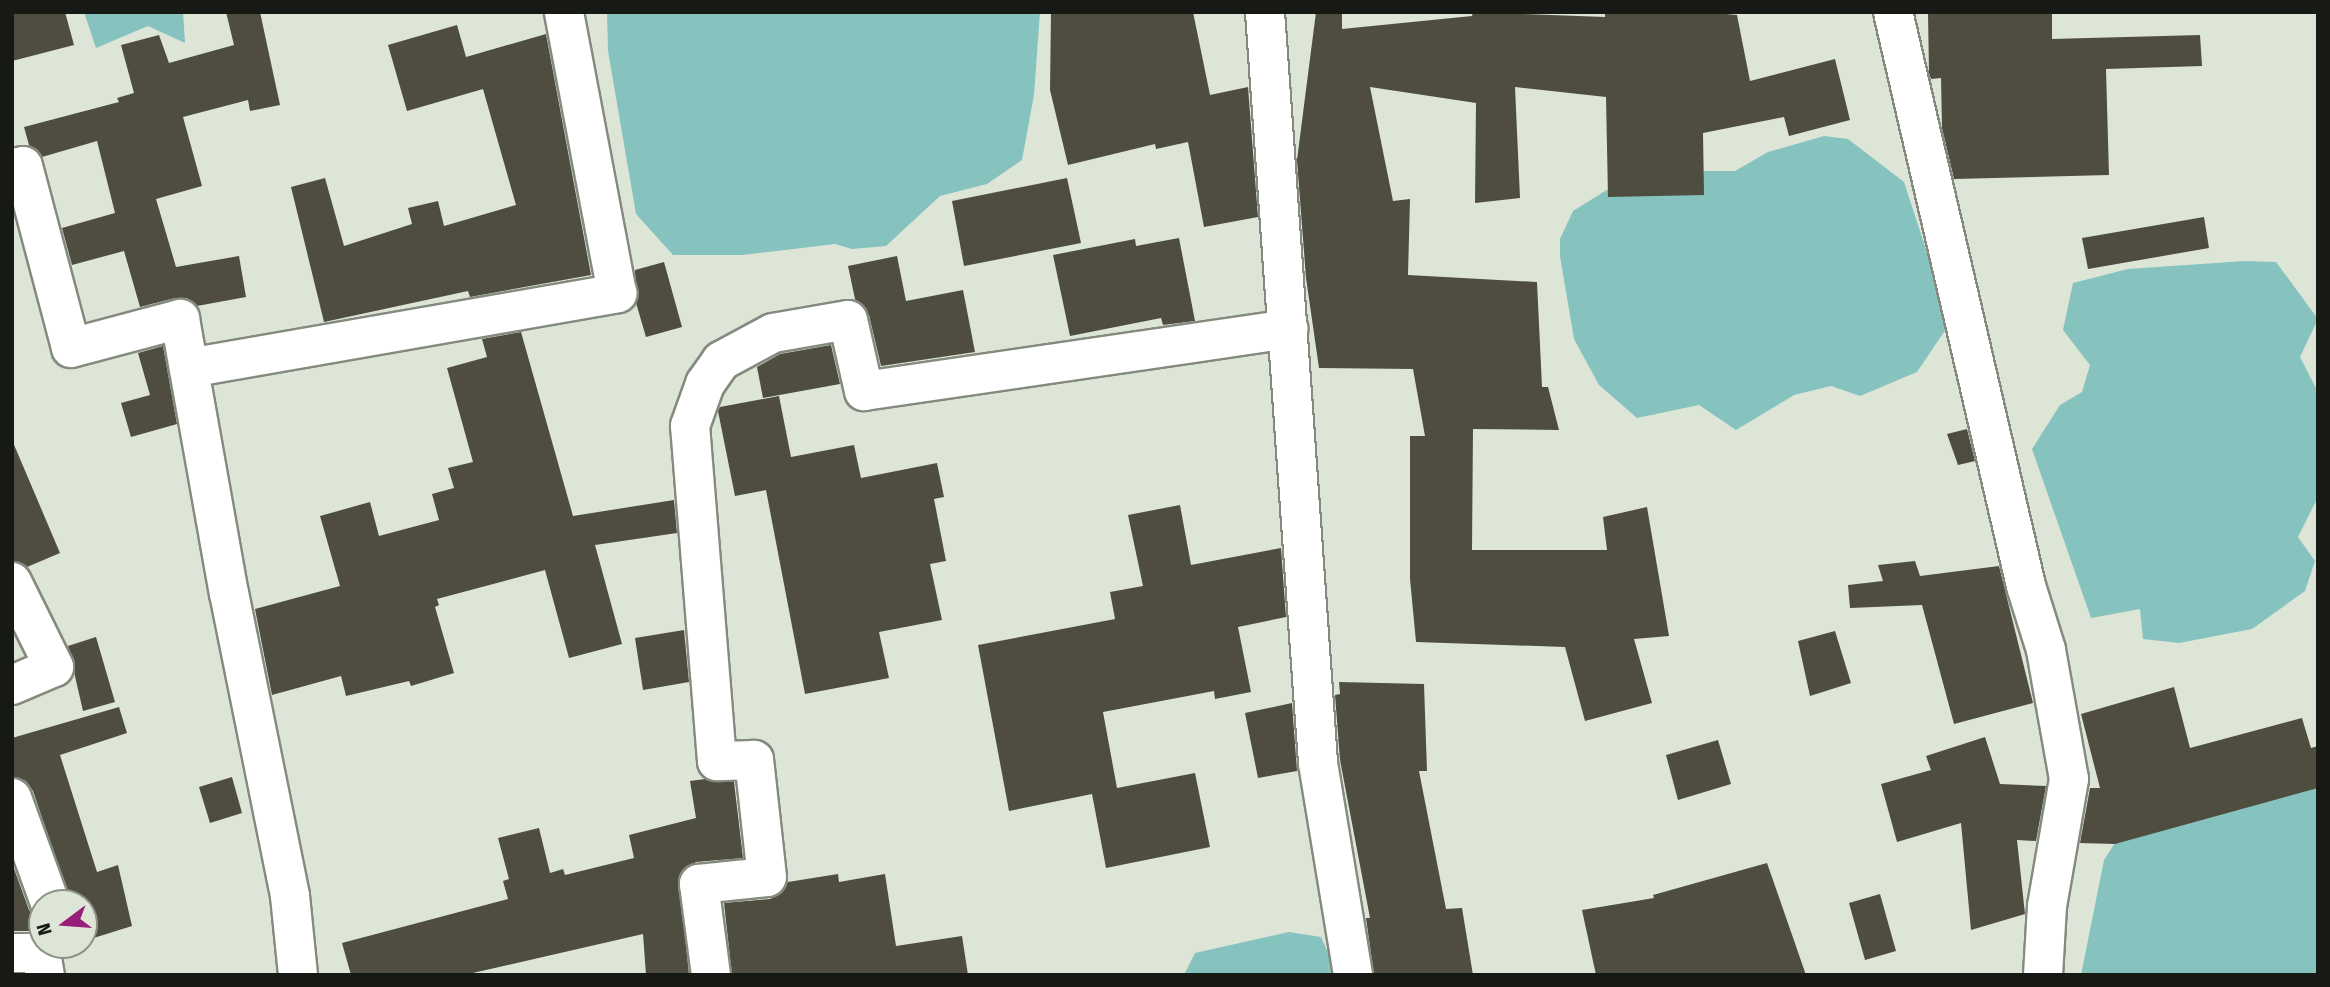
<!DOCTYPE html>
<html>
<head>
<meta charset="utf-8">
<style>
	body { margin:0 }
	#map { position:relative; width:2330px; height:987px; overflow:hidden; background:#dde5d7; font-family:"Fira Sans Condensed",sans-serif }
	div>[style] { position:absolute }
	.water>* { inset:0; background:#86c3bf }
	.building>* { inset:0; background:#4e4d40 }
	.roads { filter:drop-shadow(2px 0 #848b7e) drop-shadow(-2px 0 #848b7e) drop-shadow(0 2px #848b7e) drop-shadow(0 -2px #848b7e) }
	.minor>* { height:38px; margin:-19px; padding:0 19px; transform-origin:19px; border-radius:19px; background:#fff }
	span { translate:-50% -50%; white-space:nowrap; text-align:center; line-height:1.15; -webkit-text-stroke:7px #dde5d7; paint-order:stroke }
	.frame { position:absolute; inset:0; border:14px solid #161914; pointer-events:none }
	.north { position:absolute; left:28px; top:889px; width:70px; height:70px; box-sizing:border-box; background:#dde5d7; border:2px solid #8d9389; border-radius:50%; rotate:254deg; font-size:19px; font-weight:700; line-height:28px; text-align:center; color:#161914 }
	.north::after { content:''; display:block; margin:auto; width:24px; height:32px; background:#971e79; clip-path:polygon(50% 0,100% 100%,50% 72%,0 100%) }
</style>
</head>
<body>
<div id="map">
	<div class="water">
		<div style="clip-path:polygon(84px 12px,183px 12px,185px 43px,148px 26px,96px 48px)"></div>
		<div style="clip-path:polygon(607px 12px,1040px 12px,1034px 95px,1022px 160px,987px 184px,940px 196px,886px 246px,852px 249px,835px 244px,742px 255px,673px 255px,636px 214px,608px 51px)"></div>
		<div style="clip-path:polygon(1824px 136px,1848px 139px,1904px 182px,1950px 323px,1917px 372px,1860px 396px,1831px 386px,1794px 395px,1736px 430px,1699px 405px,1637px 418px,1599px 385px,1574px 339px,1560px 256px,1560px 239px,1573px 211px,1618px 183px,1694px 171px,1735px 171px,1768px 152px)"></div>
		<div style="clip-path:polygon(2245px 261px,2276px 262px,2318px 319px,2300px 357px,2318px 392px,2318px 497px,2298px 537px,2315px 561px,2305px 591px,2252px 629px,2179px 643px,2143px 639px,2140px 609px,2091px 618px,2032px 449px,2060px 405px,2082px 392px,2090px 365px,2063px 330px,2073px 283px,2128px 269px)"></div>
		<div style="clip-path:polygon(2318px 757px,2318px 975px,2081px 975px,2104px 860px,2141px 802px)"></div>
		<div style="clip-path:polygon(1289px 932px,1321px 937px,1338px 975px,1184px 975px,1195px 953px)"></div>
	</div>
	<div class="building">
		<div style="clip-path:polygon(12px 12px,65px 12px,74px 45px,12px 61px)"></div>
		<div style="clip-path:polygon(226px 12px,260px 12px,280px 105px,250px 111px,248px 100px,183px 117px,202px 186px,156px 199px,176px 267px,239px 256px,246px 297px,197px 306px,187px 298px,175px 298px,140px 307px,124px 251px,72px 265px,62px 228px,115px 213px,97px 141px,42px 157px,29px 145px,24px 127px,119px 102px,117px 98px,134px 93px,121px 45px,159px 35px,169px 63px,234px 45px)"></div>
		<div style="clip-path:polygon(1051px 12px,1193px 12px,1210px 95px,1248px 87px,1258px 217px,1204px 227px,1188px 142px,1156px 149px,1155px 144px,1068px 165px,1050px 90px)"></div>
		<div style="clip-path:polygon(1316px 12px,1342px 12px,1342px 29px,1472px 16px,1473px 12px,1605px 17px,1605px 12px,1704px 12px,1737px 15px,1750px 81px,1835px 59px,1850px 120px,1789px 136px,1784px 117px,1703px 133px,1704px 195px,1608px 197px,1606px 97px,1515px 87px,1520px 198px,1475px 203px,1476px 103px,1370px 87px,1393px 201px,1410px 199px,1408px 275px,1537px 282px,1542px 387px,1548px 387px,1559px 430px,1473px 429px,1472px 550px,1607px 550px,1603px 517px,1647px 507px,1669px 636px,1634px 639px,1652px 703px,1585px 721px,1565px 647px,1416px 642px,1410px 579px,1410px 436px,1425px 436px,1413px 369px,1319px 368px,1306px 278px,1297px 160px)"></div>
		<div style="clip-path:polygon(2052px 12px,2052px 39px,2200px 35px,2202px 66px,2106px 69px,2109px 175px,1954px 179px,1942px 128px,1941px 78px,1931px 79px,1929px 73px,1928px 13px)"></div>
		<div style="clip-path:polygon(457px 25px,466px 57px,546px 34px,591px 275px,470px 297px,468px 291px,324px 322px,291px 187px,325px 178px,344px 246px,412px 224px,408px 208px,438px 201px,444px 226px,516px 205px,483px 89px,407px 111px,388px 45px)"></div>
		<div style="clip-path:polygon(1067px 178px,1081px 243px,964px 266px,952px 201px)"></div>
		<div style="clip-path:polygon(2204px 217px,2209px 248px,2088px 269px,2082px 238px)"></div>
		<div style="clip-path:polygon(1179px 238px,1195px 321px,1163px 325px,1161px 318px,1070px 336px,1053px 255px,1135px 239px,1136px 246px)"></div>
		<div style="clip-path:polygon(897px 256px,906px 301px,963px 290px,975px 352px,881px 366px,869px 315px,855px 299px,848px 266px)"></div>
		<div style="clip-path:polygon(664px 262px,682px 327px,646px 337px,636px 303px,635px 270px)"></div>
		<div style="clip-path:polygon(521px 332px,573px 516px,674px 500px,677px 533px,595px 545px,622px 644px,569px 658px,545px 570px,437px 599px,439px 605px,435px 607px,454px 673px,411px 686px,409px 681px,346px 696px,341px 676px,272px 695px,255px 609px,340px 586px,320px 516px,370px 502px,379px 536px,439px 520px,432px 494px,454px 488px,448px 468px,473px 462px,447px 368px,487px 357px,482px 339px)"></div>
		<div style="clip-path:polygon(831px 345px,840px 384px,763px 398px,757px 367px,780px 354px)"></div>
		<div style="clip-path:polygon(163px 346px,177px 424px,131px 437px,121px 403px,150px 395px,138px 353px)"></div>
		<div style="clip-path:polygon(779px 396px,791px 457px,854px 445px,861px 478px,937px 463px,944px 497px,934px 499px,946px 561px,930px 564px,942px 620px,879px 632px,889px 678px,805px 694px,766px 490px,735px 496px,718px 411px,720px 407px)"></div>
		<div style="clip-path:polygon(1967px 429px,1975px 461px,1958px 465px,1947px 434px)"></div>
		<div style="clip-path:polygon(12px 440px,60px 553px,27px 567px,12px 560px)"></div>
		<div style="clip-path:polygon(1180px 505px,1191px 565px,1281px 548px,1286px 617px,1238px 627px,1251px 692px,1215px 699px,1214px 691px,1103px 712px,1117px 788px,1195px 773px,1210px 847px,1106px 868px,1092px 794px,1009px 811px,978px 645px,1115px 619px,1110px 592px,1143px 586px,1128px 515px)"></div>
		<div style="clip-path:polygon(1915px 561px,1920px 576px,1999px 566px,2033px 703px,1954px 724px,1922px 605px,1850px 608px,1848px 585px,1883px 581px,1878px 565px)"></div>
		<div style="clip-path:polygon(684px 630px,689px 682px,643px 690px,635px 638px)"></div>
		<div style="clip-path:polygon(1835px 631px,1851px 683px,1810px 696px,1798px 641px)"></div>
		<div style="clip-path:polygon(96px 637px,115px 702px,83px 711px,68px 646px)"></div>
		<div style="clip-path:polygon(1339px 682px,1424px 684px,1427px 771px,1419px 771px,1446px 909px,1462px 908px,1473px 975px,1374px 975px,1366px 918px,1370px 918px,1340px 760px,1335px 695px,1340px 694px)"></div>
		<div style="clip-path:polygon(2174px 687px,2190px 748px,2302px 718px,2311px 748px,2318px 746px,2318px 788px,2115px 844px,2080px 843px,2090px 788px,2100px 788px,2081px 714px)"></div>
		<div style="clip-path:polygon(1292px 703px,1297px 771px,1258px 778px,1245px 713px)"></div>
		<div style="clip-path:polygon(119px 707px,127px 733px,60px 755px,97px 872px,118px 865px,132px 926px,84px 941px,84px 903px,71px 903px,33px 791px,26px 781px,12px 777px,12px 738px)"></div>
		<div style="clip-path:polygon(1985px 737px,2000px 784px,2046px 786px,2036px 841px,2017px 840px,2025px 914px,1971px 930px,1961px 823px,1897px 842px,1881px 784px,1931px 770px,1926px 756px)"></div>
		<div style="clip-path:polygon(1718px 740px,1731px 784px,1678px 800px,1666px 755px)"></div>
		<div style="clip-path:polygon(232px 777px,242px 813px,210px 823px,199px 787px)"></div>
		<div style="clip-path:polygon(705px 779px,734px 782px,743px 858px,696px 862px,679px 875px,689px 975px,646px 975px,643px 934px,464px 975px,351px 975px,342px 943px,508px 899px,503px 881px,509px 879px,498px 838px,539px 828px,550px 873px,563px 869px,565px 875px,634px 858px,629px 835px,696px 818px,690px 781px)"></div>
		<div style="clip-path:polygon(12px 863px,29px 910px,42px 923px,42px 931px,12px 931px)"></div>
		<div style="clip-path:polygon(1767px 863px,1806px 975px,1596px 975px,1582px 910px,1654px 898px,1653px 895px)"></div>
		<div style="clip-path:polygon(838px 874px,839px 882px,885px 874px,896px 946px,962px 936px,968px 975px,732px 975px,724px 903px,770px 899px,780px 894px,788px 882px)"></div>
		<div style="clip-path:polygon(1880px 894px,1896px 951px,1865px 960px,1849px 903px)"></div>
	</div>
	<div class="roads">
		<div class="minor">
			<div style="left:1265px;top:12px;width:753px;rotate:85.96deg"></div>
			<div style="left:1318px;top:763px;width:215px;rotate:80.6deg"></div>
			<div style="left:1893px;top:12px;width:589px;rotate:76.95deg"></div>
			<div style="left:2026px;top:586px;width:67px;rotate:72.6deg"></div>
			<div style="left:2046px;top:650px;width:131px;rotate:79.9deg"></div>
			<div style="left:2069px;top:779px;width:129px;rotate:99.8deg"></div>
			<div style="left:2047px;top:906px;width:69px;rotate:93.3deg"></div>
			<div style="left:12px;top:168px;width:11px;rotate:-10deg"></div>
			<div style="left:23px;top:166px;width:188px;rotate:75.2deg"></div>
			<div style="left:71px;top:348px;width:113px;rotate:-14.9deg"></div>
			<div style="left:180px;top:319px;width:278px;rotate:79.9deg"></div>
			<div style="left:229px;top:593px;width:309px;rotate:78.6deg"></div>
			<div style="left:290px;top:896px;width:79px;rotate:84.2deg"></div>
			<div style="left:189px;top:368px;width:435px;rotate:-9.9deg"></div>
			<div style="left:617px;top:293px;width:286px;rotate:-100.7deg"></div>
			<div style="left:12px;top:582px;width:95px;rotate:63.7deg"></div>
			<div style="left:54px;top:667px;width:46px;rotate:156.8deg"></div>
			<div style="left:12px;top:798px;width:112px;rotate:70.1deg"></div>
			<div style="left:12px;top:953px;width:29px"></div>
			<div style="left:41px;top:953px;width:22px;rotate:80deg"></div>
			<div style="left:711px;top:975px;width:92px;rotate:-97.5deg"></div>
			<div style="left:699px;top:884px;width:68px;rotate:-5.9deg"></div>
			<div style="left:767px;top:877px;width:118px;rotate:-96.3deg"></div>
			<div style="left:754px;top:760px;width:37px;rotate:178deg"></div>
			<div style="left:717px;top:761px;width:336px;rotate:-94.6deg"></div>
			<div style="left:690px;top:426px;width:45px;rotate:-70.3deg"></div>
			<div style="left:705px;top:384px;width:28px;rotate:-55deg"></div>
			<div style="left:721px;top:361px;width:59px;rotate:-28.3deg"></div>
			<div style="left:773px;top:333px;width:76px;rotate:-9.8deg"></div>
			<div style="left:848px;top:320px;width:73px;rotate:77.3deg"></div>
			<div style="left:864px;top:391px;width:429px;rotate:-8.3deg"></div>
		</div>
	</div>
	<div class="frame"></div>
	<div class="north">N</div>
</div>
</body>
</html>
